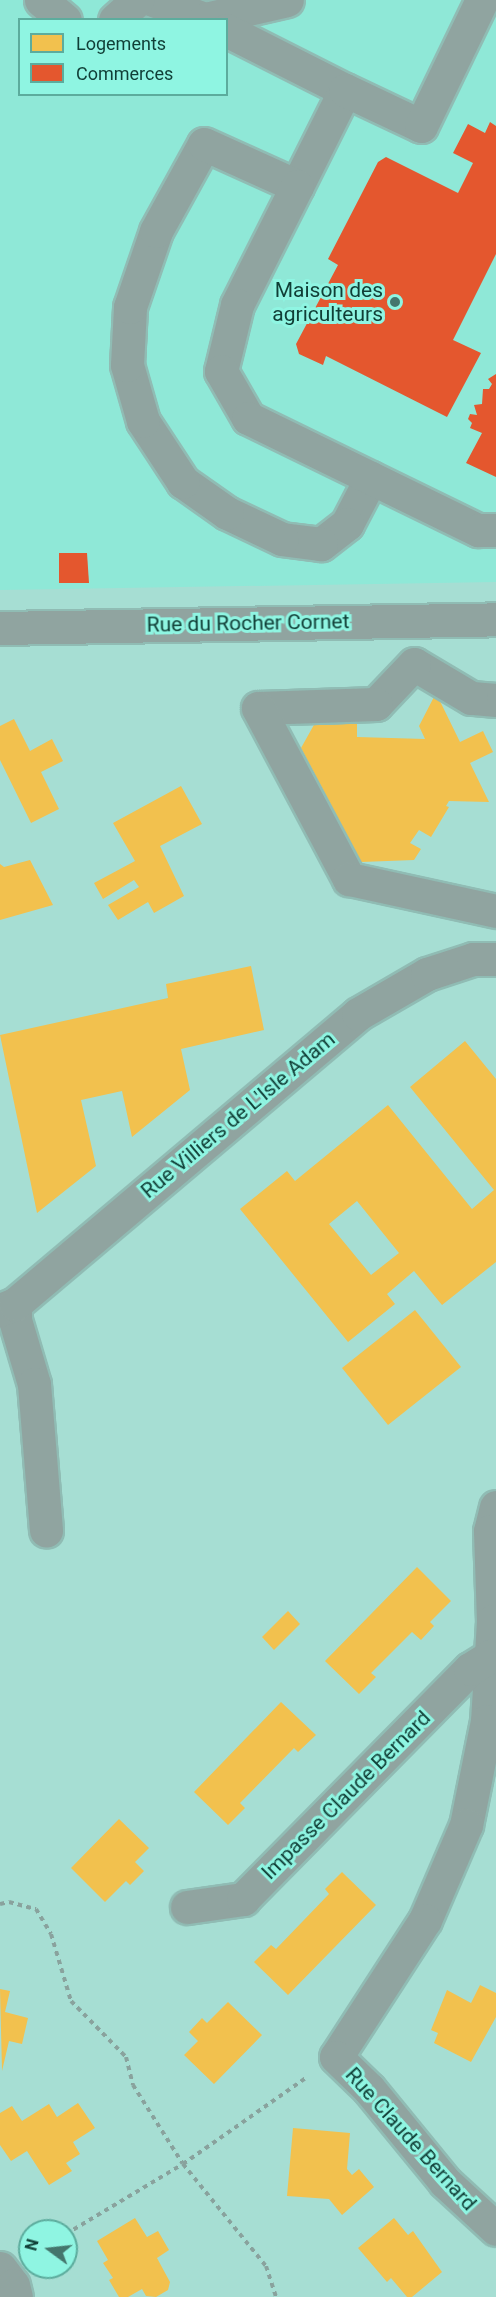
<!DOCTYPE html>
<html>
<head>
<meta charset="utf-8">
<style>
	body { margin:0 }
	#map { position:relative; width:496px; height:2297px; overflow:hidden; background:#a6ded3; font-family:Roboto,sans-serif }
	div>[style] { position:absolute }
	.built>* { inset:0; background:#8fe8d7 }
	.homes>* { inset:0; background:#f2c14e }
	.shops>* { inset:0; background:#e4572e }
	.path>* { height:4px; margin-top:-2px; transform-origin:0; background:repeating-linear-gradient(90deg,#89a29d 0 4.5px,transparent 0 9px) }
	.roads { filter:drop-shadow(2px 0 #90bcb4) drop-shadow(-2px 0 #90bcb4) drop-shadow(0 2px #90bcb4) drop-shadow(0 -2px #90bcb4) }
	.minor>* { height:33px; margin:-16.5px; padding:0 16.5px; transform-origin:16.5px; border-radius:16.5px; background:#90a4a0 }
	.dots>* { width:16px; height:16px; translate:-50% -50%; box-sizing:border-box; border:3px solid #8ff5e2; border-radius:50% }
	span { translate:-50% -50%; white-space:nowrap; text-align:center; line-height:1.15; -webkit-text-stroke:6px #8ff5e2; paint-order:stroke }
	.poi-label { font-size:21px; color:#103e36 }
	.right { translate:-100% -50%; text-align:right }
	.street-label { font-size:21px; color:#103e36 }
	.legend { position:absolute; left:18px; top:18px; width:210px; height:78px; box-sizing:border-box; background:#8ff5e2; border:2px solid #5cac9d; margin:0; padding:8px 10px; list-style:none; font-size:18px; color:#103e36 }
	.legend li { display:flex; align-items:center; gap:12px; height:30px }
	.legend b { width:30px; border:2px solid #5cac9d }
	.north { position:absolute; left:18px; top:2219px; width:60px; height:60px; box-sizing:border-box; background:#8ff5e2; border:2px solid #5cac9d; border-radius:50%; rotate:285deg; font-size:16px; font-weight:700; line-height:24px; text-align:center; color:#103e36 }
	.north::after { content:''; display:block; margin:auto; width:21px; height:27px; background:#44766d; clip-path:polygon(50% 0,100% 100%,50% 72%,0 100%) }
</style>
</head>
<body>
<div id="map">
	<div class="built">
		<div style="clip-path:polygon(evenodd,0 0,496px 0,496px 582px,0 590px,0 0,20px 20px,226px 20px,226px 94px,20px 94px,20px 20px)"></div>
	</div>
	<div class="homes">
		<div style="clip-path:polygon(436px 693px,460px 742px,483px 731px,493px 752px,470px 763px,489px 802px,449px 801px,446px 806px,449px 807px,431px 837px,419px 830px,410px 843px,421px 849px,414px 860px,361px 862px,301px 748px,315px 723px,357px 724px,357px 737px,425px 739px,419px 726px)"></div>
		<div style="clip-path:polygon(14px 719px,30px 751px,52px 739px,63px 761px,41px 772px,59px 809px,31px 823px,0 760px,0 726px)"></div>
		<div style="clip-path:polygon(181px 786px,202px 824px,160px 846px,184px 896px,154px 913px,148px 902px,118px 920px,108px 905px,139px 887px,134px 880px,103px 899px,94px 883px,135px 861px,113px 823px)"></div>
		<div style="clip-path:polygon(30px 860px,53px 905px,0 920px,0 864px,4px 867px)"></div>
		<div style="clip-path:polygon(251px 966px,264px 1030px,181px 1049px,190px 1090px,132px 1137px,122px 1091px,81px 1100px,96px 1166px,37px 1213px,0 1035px,168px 998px,166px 984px)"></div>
		<div style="clip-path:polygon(evenodd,465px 1041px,496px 1079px,496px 1262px,442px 1305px,414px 1271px,387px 1294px,395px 1304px,348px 1342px,240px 1209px,287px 1171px,295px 1181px,388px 1105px,472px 1209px,494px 1190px,410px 1087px,465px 1041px,357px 1201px,399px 1253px,371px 1275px,329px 1224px,357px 1201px)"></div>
		<div style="clip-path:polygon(415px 1310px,461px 1367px,388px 1425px,342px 1368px)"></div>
		<div style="clip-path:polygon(417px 1567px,451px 1601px,430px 1622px,434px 1626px,421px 1640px,412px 1632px,371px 1673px,376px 1677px,359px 1694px,325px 1661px)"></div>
		<div style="clip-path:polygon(288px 1611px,300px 1624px,274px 1650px,262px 1637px)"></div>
		<div style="clip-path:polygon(281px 1702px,316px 1735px,298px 1752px,294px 1748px,240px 1803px,245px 1808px,228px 1825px,194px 1792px)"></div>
		<div style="clip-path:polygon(119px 1819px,149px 1848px,135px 1862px,144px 1871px,130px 1885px,126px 1881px,105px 1902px,71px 1868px)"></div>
		<div style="clip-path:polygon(342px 1872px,376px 1905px,288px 1995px,254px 1962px,271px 1945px,276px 1949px,329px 1894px,325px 1889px)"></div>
		<div style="clip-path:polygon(480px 1985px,496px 1993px,496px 2017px,471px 2062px,434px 2043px,438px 2033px,431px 2030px,447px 1990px,471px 2003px)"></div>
		<div style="clip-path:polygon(0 1989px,10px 1991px,5px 2012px,28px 2018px,22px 2044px,9px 2041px,2px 2071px)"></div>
		<div style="clip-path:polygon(228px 2002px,262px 2035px,214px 2084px,184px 2055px,198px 2041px,189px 2032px,202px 2018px,207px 2023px)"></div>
		<div style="clip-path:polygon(78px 2103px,95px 2128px,73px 2142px,80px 2154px,66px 2163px,72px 2171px,49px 2185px,27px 2151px,11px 2161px,0 2145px,0 2113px,12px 2106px,22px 2121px,49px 2104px,57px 2117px)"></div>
		<div style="clip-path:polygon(293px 2128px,350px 2133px,347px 2169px,352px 2175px,359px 2169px,374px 2187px,342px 2215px,329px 2199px,287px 2196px)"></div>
		<div style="clip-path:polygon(135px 2218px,147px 2237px,158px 2231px,169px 2250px,157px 2258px,170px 2282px,168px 2290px,156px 2297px,146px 2296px,142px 2289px,128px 2297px,119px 2297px,109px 2280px,113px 2278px,103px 2263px,108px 2260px,97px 2241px)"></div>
		<div style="clip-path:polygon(394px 2218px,408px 2235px,413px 2231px,442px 2272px,412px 2297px,407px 2297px,391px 2278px,387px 2282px,358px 2248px)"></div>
	</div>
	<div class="shops">
		<div style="clip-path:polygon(490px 122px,496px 126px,496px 254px,453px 340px,481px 353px,447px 417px,326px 356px,323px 365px,299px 354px,296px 344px,338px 265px,328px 259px,378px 162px,386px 157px,458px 193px,473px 163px,453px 153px,468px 124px,485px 133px)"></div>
		<div style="clip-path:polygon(496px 374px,496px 477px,466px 463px,482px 433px,470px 428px,472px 423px,468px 419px,470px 414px,477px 415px,474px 405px,482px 404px,483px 389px,489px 389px,492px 384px,488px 379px)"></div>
		<div style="clip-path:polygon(59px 553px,87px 553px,89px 583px,59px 583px)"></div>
	</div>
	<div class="path">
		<div style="left:0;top:1904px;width:9px;rotate:-13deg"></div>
		<div style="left:9px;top:1902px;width:28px;rotate:15deg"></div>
		<div style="left:36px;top:1909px;width:29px;rotate:59deg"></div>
		<div style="left:51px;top:1934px;width:70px;rotate:73.4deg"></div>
		<div style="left:71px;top:2001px;width:78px;rotate:45.5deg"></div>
		<div style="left:126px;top:2057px;width:29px;rotate:76deg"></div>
		<div style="left:133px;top:2085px;width:93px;rotate:57.7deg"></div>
		<div style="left:183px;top:2164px;width:132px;rotate:50.9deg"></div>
		<div style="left:266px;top:2266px;width:33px;rotate:72deg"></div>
		<div style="left:66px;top:2234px;width:136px;rotate:-30.9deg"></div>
		<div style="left:183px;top:2164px;width:150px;rotate:-35deg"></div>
	</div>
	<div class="roads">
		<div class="minor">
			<div style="left:41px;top:0;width:31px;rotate:40deg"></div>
			<div style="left:153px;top:0;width:55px;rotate:20.1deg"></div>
			<div style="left:205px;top:19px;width:84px;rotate:-13deg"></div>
			<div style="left:115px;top:20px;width:30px;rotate:-42deg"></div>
			<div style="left:226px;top:30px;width:133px;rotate:26.8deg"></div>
			<div style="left:297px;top:186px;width:107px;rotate:-63.4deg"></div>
			<div style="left:345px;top:90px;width:84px;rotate:25.3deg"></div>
			<div style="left:421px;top:126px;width:140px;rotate:-64.2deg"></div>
			<div style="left:371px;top:478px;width:52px;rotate:117.6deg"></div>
			<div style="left:347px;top:524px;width:33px;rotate:142deg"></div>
			<div style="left:321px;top:544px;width:39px;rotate:-173deg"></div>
			<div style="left:282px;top:539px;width:61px;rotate:-154.7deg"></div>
			<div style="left:227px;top:513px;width:54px;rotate:-144.8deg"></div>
			<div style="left:183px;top:482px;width:73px;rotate:-123.3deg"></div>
			<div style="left:143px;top:421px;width:58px;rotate:-105.9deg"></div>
			<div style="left:127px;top:365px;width:58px;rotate:-87deg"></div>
			<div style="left:130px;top:307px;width:80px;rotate:-71.1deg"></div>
			<div style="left:156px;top:231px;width:99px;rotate:-61.1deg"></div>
			<div style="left:204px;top:144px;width:102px;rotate:24.3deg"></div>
			<div style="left:297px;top:186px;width:133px;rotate:116.8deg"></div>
			<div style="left:237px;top:305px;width:68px;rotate:103.6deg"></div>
			<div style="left:221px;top:371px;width:54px;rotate:60.1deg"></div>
			<div style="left:248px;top:418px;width:256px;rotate:26deg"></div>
			<div style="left:478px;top:530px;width:18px"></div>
			<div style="left:0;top:628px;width:496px;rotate:-1deg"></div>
			<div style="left:496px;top:700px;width:25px;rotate:-175deg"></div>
			<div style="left:471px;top:698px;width:66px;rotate:-149.2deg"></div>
			<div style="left:414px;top:664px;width:55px;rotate:133.5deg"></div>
			<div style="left:376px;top:704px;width:118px;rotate:178.1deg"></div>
			<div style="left:258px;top:708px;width:194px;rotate:62deg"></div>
			<div style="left:349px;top:879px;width:150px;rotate:12.3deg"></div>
			<div style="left:15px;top:1304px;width:16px;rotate:90deg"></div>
			<div style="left:15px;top:1320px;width:67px;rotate:73.5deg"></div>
			<div style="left:34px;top:1384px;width:147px;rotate:85.3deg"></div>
			<div style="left:0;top:1310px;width:16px;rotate:-22deg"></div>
			<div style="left:15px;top:1304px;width:449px;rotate:-40.2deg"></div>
			<div style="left:358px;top:1014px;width:80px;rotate:-30.1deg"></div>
			<div style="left:427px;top:974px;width:48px;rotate:-18.1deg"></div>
			<div style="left:473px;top:959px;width:23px"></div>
			<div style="left:496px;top:1507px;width:25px;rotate:104deg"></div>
			<div style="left:490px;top:1531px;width:90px;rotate:88.1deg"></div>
			<div style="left:493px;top:1621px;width:100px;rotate:93.4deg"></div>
			<div style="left:487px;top:1721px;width:106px;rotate:101.4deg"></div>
			<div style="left:466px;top:1825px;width:103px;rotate:113.3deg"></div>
			<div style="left:425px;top:1920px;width:163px;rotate:123deg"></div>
			<div style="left:336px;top:2057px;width:46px;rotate:44.1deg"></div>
			<div style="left:369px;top:2089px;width:120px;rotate:50.7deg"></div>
			<div style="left:445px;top:2182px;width:69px;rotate:42.7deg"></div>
			<div style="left:187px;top:1907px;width:57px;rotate:-8.1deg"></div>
			<div style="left:243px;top:1899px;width:323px;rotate:-45.4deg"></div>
			<div style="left:470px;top:1669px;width:26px;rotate:-32deg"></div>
			<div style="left:0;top:2268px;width:21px;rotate:53deg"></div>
			<div style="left:13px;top:2285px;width:12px;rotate:76deg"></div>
		</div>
	</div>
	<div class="dots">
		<div style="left:395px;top:302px;background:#44766d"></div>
	</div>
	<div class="poi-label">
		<span class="right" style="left:383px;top:302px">Maison des<br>agriculteurs</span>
	</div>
	<div class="street-label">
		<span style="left:248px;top:623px;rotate:-1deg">Rue du Rocher Cornet</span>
		<span style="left:238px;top:1115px;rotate:-40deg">Rue Villiers de L'Isle Adam</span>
		<span style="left:346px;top:1795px;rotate:-45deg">Impasse Claude Bernard</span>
		<span style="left:411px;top:2139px;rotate:48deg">Rue Claude Bernard</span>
	</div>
	<ul class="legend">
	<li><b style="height:16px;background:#f2c14e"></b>Logements</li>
	<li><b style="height:16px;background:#e4572e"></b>Commerces</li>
	</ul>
	<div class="north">N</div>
</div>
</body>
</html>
